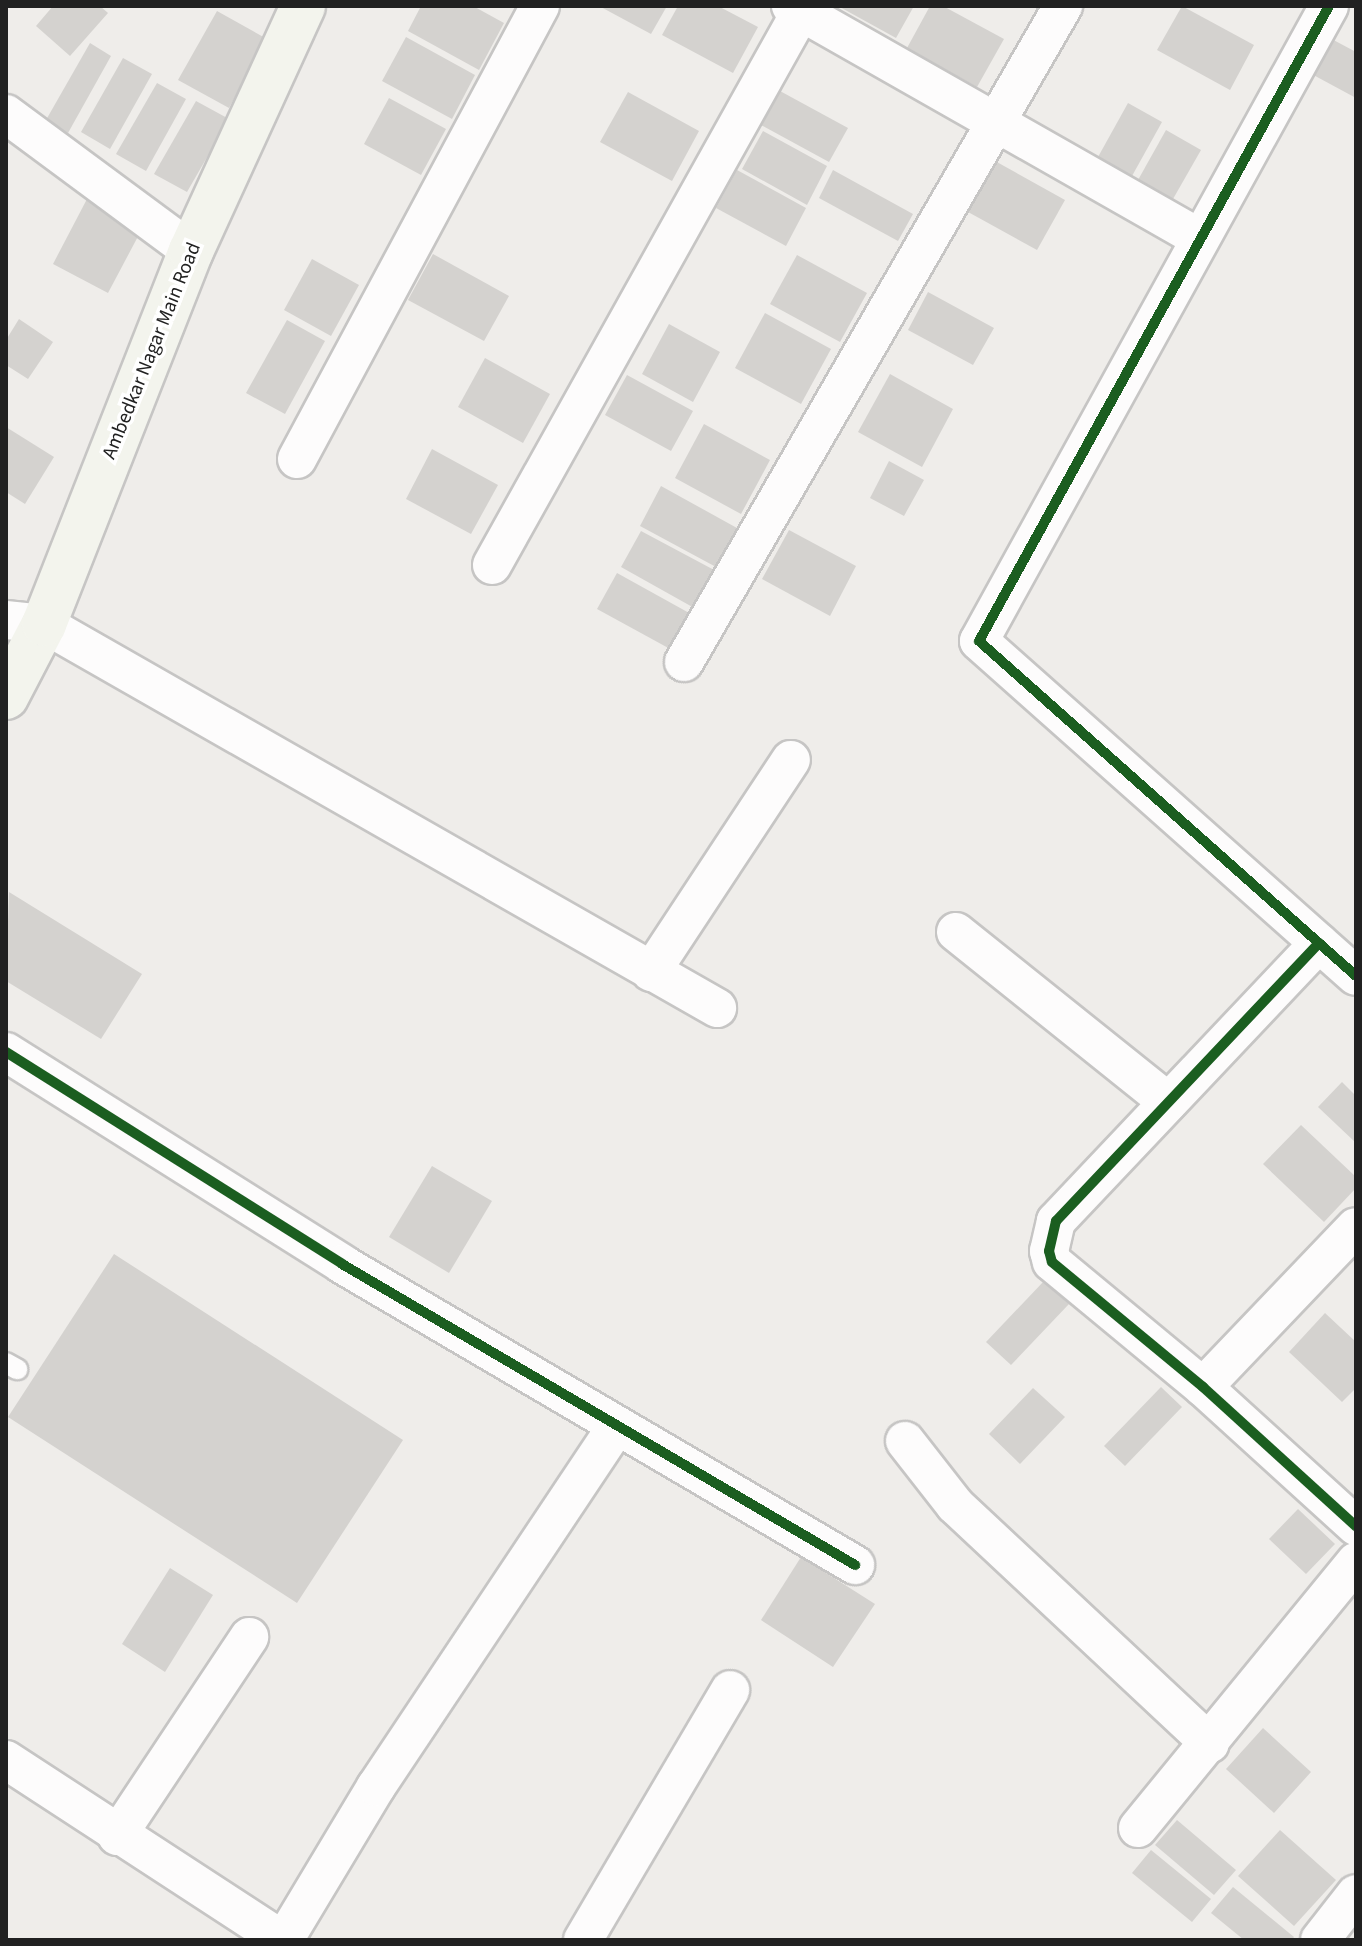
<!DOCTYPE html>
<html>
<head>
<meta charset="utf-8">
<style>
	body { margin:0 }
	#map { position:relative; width:1362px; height:1946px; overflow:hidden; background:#efedea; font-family:"Source Sans 3",sans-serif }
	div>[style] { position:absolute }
	.building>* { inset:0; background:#d4d2cf }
	.roads { filter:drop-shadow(2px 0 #c6c5c4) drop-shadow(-2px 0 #c6c5c4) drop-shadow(0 2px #c6c5c4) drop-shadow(0 -2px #c6c5c4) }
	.lane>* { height:20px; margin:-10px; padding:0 10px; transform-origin:10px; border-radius:10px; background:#fdfcfc }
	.street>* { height:38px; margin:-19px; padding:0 19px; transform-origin:19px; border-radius:19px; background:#fdfcfc }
	.secondary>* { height:44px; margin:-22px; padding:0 22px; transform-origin:22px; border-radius:22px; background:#f3f4ed }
	.cycleway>* { height:10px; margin:-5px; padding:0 5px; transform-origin:5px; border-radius:5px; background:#1b5e20 }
	span { translate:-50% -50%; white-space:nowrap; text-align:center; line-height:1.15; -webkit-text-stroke:7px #fff; paint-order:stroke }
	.street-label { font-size:20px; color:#212121 }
	.frame { position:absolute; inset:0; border:8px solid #212121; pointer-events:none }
</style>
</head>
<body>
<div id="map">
	<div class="building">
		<div style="clip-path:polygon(53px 6px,100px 6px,108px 13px,70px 56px,36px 26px)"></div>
		<div style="clip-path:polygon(421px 6px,473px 6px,504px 23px,479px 70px,408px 31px)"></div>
		<div style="clip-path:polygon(599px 6px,667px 6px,651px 34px)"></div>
		<div style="clip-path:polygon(678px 6px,718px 6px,758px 27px,733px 73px,662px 35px)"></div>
		<div style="clip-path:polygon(838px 6px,914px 6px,896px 38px)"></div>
		<div style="clip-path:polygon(930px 6px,943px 6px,1004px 39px,977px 87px,907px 48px)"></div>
		<div style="clip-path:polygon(1182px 6px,1254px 45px,1230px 90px,1157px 50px)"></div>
		<div style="clip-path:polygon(217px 11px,267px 39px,229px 108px,178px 80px)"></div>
		<div style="clip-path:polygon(1326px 36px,1356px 52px,1356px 98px,1306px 71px)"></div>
		<div style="clip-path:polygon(406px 37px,475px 75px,452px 119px,382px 81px)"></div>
		<div style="clip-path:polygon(90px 43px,111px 56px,68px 133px,46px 120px)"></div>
		<div style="clip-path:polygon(123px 58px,152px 74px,110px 149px,81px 132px)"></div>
		<div style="clip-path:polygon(157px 83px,186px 99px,146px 171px,116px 154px)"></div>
		<div style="clip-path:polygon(780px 91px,848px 128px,829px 162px,761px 125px)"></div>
		<div style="clip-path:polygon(628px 92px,699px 131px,672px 181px,600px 142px)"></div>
		<div style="clip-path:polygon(389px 98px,446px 129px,421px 175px,364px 144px)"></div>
		<div style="clip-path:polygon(196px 101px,229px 119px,187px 192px,154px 174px)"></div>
		<div style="clip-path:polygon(1128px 103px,1162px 122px,1132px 176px,1098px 157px)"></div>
		<div style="clip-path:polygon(1166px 130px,1201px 150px,1173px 199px,1138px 180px)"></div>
		<div style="clip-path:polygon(763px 131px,827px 166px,807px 205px,742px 169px)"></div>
		<div style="clip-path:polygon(986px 156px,1065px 200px,1037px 250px,959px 207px)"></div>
		<div style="clip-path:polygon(737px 170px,806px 208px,786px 246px,716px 208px)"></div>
		<div style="clip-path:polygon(833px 170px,913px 214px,898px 241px,819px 198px)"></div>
		<div style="clip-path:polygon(87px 199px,143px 227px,108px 293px,53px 264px)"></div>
		<div style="clip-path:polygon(433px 254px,509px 296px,484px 341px,408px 300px)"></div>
		<div style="clip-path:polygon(797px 255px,867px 293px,840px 342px,770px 304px)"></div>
		<div style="clip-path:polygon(312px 259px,359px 285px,331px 336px,284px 310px)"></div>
		<div style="clip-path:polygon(928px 292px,994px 328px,973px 365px,908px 330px)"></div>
		<div style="clip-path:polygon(765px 313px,831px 349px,801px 404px,735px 368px)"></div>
		<div style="clip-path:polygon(19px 319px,53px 342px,28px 379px,6px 365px,6px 340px)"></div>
		<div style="clip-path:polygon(287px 320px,325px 341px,285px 414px,246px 393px)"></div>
		<div style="clip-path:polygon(669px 324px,720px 352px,693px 402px,642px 374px)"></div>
		<div style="clip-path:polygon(485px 358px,550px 394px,523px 443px,458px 407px)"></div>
		<div style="clip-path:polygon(890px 374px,953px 409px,922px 467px,858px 432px)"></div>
		<div style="clip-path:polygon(627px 375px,693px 411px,671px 451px,605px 415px)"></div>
		<div style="clip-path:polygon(704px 424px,770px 460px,741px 514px,675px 478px)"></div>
		<div style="clip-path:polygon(6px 427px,54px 457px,25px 504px,6px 492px)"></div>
		<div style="clip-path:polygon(432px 449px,498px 485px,471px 534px,406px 499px)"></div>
		<div style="clip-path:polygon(889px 461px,924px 480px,904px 516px,870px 498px)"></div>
		<div style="clip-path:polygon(661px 486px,737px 528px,716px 567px,640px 526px)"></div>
		<div style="clip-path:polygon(789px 530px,856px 566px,830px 616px,762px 579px)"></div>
		<div style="clip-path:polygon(641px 531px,716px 571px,696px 609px,621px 567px)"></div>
		<div style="clip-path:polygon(617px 573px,691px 614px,672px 650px,597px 609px)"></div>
		<div style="clip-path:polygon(9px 892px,142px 974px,101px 1039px,6px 981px)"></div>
		<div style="clip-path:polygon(1342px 1082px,1356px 1096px,1356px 1143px,1318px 1107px)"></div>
		<div style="clip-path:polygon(1301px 1125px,1356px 1177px,1356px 1188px,1324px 1222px,1263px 1164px)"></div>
		<div style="clip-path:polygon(432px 1166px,492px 1201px,449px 1273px,389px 1237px)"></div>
		<div style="clip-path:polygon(114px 1254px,403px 1440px,297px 1603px,8px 1417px)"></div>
		<div style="clip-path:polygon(1044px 1281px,1069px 1304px,1011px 1365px,986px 1342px)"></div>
		<div style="clip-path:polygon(1325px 1313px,1356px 1342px,1356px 1388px,1342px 1402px,1289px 1352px)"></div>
		<div style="clip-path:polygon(1161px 1387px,1182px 1407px,1125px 1466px,1104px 1446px)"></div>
		<div style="clip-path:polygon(1033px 1388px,1065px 1417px,1020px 1464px,989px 1434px)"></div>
		<div style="clip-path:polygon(1298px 1509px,1335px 1544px,1306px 1574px,1269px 1539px)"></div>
		<div style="clip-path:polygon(801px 1557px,875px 1604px,833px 1667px,761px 1620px)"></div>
		<div style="clip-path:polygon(170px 1568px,213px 1595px,165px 1672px,122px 1644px)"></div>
		<div style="clip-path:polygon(1263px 1728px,1311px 1772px,1274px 1813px,1226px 1769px)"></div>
		<div style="clip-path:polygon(1177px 1820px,1236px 1870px,1214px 1895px,1155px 1845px)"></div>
		<div style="clip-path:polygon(1280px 1830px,1336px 1880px,1294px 1926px,1238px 1876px)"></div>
		<div style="clip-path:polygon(1151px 1850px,1211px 1899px,1192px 1922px,1132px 1873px)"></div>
		<div style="clip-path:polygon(1233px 1887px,1294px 1937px,1292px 1940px,1244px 1940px,1211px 1913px)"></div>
	</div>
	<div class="roads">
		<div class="lane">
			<div style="left:6px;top:1363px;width:13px;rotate:29deg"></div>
		</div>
		<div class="street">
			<div style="left:791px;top:6px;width:470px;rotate:29.6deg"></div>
			<div style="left:1329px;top:6px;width:725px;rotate:118.86deg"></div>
			<div style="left:979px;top:641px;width:504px;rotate:41.62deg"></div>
			<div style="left:6px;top:114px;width:230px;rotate:36.5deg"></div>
			<div style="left:297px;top:459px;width:514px;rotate:-61.79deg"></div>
			<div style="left:492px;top:565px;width:640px;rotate:-60.83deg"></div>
			<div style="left:6px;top:620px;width:38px;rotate:6deg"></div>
			<div style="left:44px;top:624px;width:775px;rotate:29.71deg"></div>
			<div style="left:684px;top:662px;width:758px;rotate:-59.98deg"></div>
			<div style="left:956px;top:932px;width:272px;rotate:38.7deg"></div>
			<div style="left:1319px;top:943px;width:383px;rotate:133.4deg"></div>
			<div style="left:1056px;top:1221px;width:31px;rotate:103deg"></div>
			<div style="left:1049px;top:1251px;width:11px;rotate:75deg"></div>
			<div style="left:1052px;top:1262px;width:196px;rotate:39.6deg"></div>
			<div style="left:1203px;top:1387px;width:207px;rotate:42.3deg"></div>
			<div style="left:651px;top:972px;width:254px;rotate:-56.6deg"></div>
			<div style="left:6px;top:1052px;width:397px;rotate:32.2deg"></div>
			<div style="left:342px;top:1264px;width:595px;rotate:30.4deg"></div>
			<div style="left:1203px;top:1387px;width:221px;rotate:-46.3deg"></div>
			<div style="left:905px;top:1441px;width:81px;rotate:52deg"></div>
			<div style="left:955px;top:1505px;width:349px;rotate:43.1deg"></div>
			<div style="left:6px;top:1760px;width:330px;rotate:33.1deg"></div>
			<div style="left:1138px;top:1828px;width:344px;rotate:-50.7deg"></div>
			<div style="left:117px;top:1836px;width:239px;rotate:-56.4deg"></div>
			<div style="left:284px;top:1940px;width:179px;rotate:-59deg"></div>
			<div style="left:376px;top:1787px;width:433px;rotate:-56.3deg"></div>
			<div style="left:583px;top:1940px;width:290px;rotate:-59.5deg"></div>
			<div style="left:1320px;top:1940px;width:58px;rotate:-52deg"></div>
		</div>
		<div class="secondary">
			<div style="left:6px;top:697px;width:82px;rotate:-62.5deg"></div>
			<div style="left:44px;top:624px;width:401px;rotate:-68.5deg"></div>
			<div style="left:191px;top:251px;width:269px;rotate:-65.4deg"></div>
		</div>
	</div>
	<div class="cycleway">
		<div style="left:1329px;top:6px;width:725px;rotate:118.86deg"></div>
		<div style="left:979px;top:641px;width:504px;rotate:41.62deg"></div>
		<div style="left:1319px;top:943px;width:383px;rotate:133.4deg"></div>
		<div style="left:1056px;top:1221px;width:31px;rotate:103deg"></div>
		<div style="left:1049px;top:1251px;width:11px;rotate:75deg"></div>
		<div style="left:1052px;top:1262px;width:196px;rotate:39.6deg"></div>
		<div style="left:1203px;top:1387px;width:207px;rotate:42.3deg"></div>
		<div style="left:6px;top:1052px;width:397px;rotate:32.2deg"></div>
		<div style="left:342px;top:1264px;width:595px;rotate:30.4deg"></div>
	</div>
	<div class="street-label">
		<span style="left:152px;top:351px;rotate:-68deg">Ambedkar Nagar Main Road</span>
	</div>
	<div class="frame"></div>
</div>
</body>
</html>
